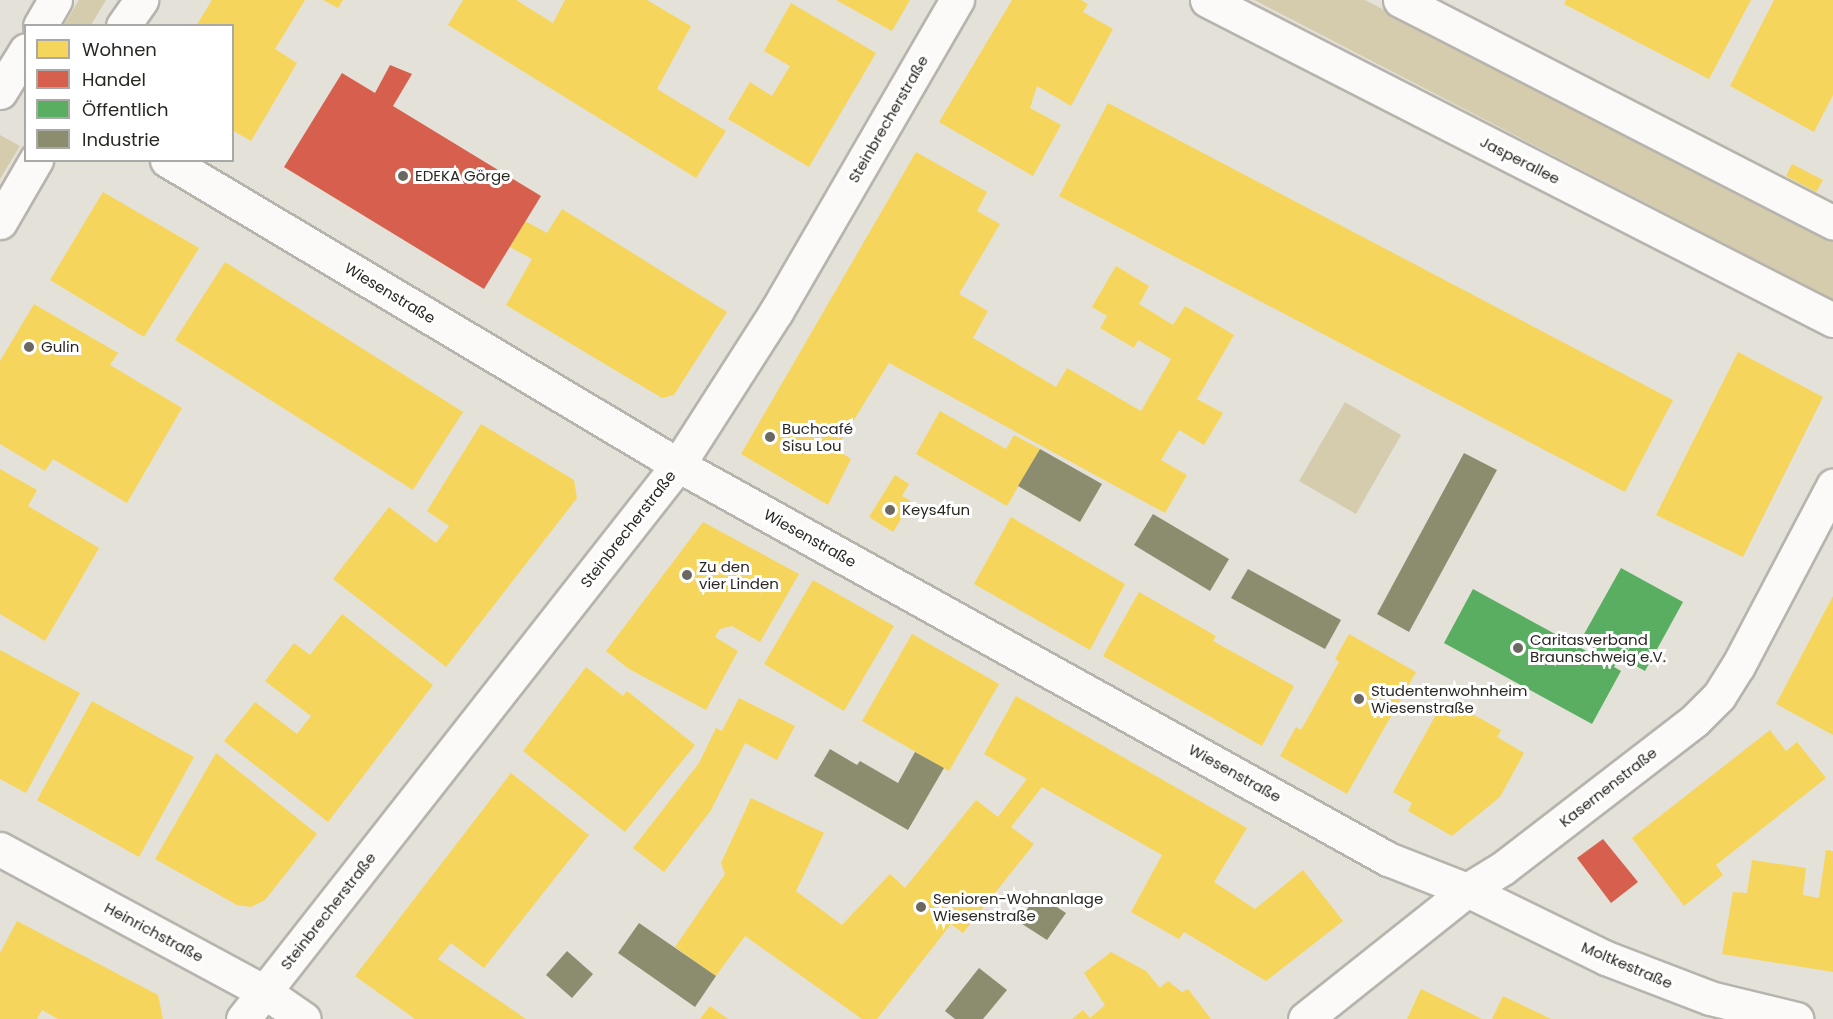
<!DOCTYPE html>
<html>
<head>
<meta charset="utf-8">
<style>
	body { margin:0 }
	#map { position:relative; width:1833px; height:1019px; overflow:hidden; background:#e4e1d8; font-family:Poppins,sans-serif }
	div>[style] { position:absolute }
	.green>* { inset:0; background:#d5ccae }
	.homes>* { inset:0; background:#f6d55c }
	.shops>* { inset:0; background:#d6604d }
	.public>* { inset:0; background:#5aae61 }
	.industry>* { inset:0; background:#8c8c6e }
	.roads { filter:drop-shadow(2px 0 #b6b4ad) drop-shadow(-2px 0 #b6b4ad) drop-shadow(0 2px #b6b4ad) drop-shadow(0 -2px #b6b4ad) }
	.street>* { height:33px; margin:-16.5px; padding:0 16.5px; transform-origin:16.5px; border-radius:16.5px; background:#fbfaf9 }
	.secondary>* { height:33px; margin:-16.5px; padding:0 16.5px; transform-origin:16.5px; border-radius:16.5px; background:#fbfaf9 }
	.primary>* { height:33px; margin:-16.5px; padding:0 16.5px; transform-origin:16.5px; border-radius:16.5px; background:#fbfaf9 }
	.dots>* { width:16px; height:16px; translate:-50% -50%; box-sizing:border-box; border:3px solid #fff; border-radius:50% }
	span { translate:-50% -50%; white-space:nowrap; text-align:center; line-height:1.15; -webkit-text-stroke:6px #fff; paint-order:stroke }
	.street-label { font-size:15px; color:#292721 }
	.poi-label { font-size:15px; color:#292721 }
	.left { translate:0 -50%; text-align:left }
	.legend { position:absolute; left:24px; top:24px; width:210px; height:138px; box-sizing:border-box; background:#fff; border:2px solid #a9a9a6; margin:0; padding:8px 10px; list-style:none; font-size:18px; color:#292721 }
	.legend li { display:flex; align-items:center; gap:12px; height:30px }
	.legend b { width:30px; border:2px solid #a9a9a6 }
</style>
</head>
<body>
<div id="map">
	<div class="green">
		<div style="clip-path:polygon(79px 0,106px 0,91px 25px,64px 25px)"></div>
		<div style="clip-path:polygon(1254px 0,1365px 0,1833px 242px,1833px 300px)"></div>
		<div style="clip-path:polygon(0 135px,20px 146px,0 179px)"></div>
		<div style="clip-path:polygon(1345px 402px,1401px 435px,1356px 514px,1299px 481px)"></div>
	</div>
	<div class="homes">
		<div style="clip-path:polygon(212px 0,305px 0,275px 49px,297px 63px,251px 141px,232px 130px,232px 26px,196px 26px)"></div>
		<div style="clip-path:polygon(323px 0,343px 0,338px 8px)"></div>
		<div style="clip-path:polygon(463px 0,516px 0,553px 23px,565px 0,647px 0,691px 26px,657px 89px,726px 131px,696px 178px,448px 25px)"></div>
		<div style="clip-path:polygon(836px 0,910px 0,892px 31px)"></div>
		<div style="clip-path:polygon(1012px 0,1081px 0,1088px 4px,1083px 12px,1113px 29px,1071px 106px,1037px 86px,1030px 108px,1061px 125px,1033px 176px,939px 122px)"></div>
		<div style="clip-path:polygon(1566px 0,1751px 0,1709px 79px,1564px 4px)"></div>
		<div style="clip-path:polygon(1774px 0,1833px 0,1833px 95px,1814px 132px,1730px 86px)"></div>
		<div style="clip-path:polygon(791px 3px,876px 53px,809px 167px,728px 119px,750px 82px,772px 96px,790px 66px,764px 51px)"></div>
		<div style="clip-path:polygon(1108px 103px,1673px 400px,1625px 492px,1059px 196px)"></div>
		<div style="clip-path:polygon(916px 152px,987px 192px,977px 211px,1000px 224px,959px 294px,988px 311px,973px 338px,1056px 387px,1067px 368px,1141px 411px,1171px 359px,1138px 340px,1134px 348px,1100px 328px,1107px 316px,1092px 307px,1116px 266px,1149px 286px,1139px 304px,1173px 325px,1185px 306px,1234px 335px,1197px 399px,1223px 413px,1204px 445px,1179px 430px,1161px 460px,1187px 475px,1165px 513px,889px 363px,836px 449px,851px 459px,828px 505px,741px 454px)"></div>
		<div style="clip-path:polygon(1792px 164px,1823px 180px,1816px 192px,1786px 176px)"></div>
		<div style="clip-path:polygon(103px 192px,199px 248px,144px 337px,50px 280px)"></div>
		<div style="clip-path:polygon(562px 209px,727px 312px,674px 395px,662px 398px,506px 305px,532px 259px,510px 247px,525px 221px,547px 233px)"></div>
		<div style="clip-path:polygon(225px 262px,463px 412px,413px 490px,175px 340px)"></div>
		<div style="clip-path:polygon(34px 304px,118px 353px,110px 365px,182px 408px,127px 503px,53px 459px,45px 471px,0 444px,0 361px)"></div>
		<div style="clip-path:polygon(1738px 352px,1823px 397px,1743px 557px,1656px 515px)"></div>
		<div style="clip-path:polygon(940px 411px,1006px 449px,1014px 435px,1040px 449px,1007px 506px,916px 454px)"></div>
		<div style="clip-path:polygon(481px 424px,574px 480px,577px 498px,446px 667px,333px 579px,389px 507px,436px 543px,449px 526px,427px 511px)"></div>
		<div style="clip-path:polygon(0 469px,37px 490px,28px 506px,99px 548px,45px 641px,0 614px)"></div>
		<div style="clip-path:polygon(895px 475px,909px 484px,902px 496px,912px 502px,893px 532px,869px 517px)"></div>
		<div style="clip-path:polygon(1011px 517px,1125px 584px,1090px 650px,974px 584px)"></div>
		<div style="clip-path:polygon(703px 522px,799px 574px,760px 642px,732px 626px,720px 629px,715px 637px,738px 651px,706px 710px,629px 669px,606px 651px)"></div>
		<div style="clip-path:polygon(813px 580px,894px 626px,844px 711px,764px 664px)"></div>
		<div style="clip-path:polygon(1139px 592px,1216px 636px,1213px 641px,1294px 686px,1262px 746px,1103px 656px)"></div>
		<div style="clip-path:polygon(1833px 596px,1833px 735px,1776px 704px)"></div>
		<div style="clip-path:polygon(342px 614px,433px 685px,328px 822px,224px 741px,255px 702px,297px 734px,311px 716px,265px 681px,294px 643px,310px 655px)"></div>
		<div style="clip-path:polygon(912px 634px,999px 684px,949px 771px,862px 721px)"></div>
		<div style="clip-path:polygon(1349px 634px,1416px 672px,1347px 794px,1280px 756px,1296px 727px,1301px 730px,1339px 662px,1335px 659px)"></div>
		<div style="clip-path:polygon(0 650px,80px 693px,26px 793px,0 779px)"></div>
		<div style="clip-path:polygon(586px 667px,623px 696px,627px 691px,695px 745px,625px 832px,523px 751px)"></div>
		<div style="clip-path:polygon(1016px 696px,1247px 828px,1214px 882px,1255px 909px,1303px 870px,1343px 921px,1266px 981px,1184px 932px,1179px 939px,1131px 912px,1162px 855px,1042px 787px,1011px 827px,1034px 844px,963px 933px,951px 924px,877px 1019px,862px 1019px,745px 936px,716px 976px,675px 947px,725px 874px,721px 863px,751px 798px,824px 833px,796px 891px,842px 925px,890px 874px,905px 888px,976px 800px,998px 817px,1027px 779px,984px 754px)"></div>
		<div style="clip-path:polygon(739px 698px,795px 726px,777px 760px,745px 743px,711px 810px,664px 872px,633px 848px,699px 763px,716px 728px,722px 731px)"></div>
		<div style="clip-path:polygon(92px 701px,194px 757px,139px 857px,37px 800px)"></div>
		<div style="clip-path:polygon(1458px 706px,1501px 730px,1497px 737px,1524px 753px,1500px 797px,1452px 836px,1408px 811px,1412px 803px,1393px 792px,1438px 711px,1452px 718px)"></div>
		<div style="clip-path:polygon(1770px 730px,1786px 751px,1797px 742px,1826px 778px,1716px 865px,1723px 875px,1684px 906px,1632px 838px)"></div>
		<div style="clip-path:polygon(216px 753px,317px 834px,265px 900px,251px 907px,237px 905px,155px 859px)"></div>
		<div style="clip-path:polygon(511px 773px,589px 835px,484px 968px,451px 943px,438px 959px,526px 1019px,415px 1019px,355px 976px)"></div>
		<div style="clip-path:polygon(1826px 850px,1833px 851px,1833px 972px,1722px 954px,1733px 892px,1747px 893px,1752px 860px,1806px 868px,1803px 895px,1819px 898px)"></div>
		<div style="clip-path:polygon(17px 921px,158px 995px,163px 1019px,58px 1019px,42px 1010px,37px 1019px,0 1019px,0 953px)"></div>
		<div style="clip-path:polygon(1111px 952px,1146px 971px,1160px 988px,1168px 981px,1182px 992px,1188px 989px,1211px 1019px,1072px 1019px,1083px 1010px,1090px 1018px,1105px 1005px,1084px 973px)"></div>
		<div style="clip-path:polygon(1421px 989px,1482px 1019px,1407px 1019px)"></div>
		<div style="clip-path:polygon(1503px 996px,1551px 1019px,1492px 1019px)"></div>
		<div style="clip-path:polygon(710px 1006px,728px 1019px,700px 1019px)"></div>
	</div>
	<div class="shops">
		<div style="clip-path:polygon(390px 65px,412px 74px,393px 106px,541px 196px,484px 289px,284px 167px,342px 73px,375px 93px)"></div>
		<div style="clip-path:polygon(1603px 839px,1638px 882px,1611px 903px,1577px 858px)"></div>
	</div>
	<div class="public">
		<div style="clip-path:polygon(1621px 568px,1683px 602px,1645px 671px,1620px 657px,1614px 667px,1621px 671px,1592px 724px,1444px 643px,1473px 589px,1590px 653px,1596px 643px,1583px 636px)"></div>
	</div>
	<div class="industry">
		<div style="clip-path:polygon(1040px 449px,1102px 484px,1080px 522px,1018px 486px)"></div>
		<div style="clip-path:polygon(1464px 453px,1497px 470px,1409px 632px,1377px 614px)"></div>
		<div style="clip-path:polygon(1153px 514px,1229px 559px,1210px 591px,1134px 545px)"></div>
		<div style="clip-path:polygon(1248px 569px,1341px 620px,1325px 649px,1231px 598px)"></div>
		<div style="clip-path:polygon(830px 749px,857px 765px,860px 761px,898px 783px,915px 752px,944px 768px,908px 830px,814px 776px)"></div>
		<div style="clip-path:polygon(1037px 894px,1066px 913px,1047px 940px,1019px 922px)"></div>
		<div style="clip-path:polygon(639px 923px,716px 976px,695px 1007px,618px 953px)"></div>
		<div style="clip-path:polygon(567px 951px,593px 974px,572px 998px,546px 975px)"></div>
		<div style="clip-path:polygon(979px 968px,1007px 990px,983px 1019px,955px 1019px,945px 1011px)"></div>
	</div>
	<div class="roads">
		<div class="street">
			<div style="left:167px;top:160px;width:595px;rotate:30.83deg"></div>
			<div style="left:678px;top:465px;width:812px;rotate:29.03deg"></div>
			<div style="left:1388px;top:859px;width:85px;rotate:21.4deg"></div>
			<div style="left:1467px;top:890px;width:155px;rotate:26.1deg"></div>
			<div style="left:1606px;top:958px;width:111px;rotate:21deg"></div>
			<div style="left:1710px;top:998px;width:89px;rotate:13.7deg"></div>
			<div style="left:0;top:849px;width:301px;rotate:28.4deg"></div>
			<div style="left:265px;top:992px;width:47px;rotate:34.7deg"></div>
			<div style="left:243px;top:1019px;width:704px;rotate:-51.86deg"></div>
			<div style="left:678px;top:465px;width:182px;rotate:-57.4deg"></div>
			<div style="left:776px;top:312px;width:361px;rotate:-59.9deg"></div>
			<div style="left:1305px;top:1019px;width:207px;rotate:-38.5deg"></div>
			<div style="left:1467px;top:890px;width:42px;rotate:-31.4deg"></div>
			<div style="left:1503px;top:868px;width:242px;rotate:-37.6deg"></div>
			<div style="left:1695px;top:720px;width:34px;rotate:-45deg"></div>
			<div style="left:1719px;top:696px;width:36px;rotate:-58deg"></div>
			<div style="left:1738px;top:666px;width:204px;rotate:-62.2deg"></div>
		</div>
		<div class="secondary">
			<div style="left:1207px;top:0;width:703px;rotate:27.08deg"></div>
			<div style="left:1400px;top:0;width:487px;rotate:27.2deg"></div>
		</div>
		<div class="primary">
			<div style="left:40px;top:26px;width:30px;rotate:-60deg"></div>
			<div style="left:123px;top:26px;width:32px;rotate:-55deg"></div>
			<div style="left:0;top:92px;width:49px;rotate:-58.2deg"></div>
			<div style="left:0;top:222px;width:72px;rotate:-59.9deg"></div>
		</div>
	</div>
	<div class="dots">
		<div style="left:403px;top:176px;background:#6a6861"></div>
		<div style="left:29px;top:347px;background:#6a6861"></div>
		<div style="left:770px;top:437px;background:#6a6861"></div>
		<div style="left:890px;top:510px;background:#6a6861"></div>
		<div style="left:687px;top:575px;background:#6a6861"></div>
		<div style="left:1518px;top:648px;background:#6a6861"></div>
		<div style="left:1359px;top:699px;background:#6a6861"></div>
		<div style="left:921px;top:907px;background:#6a6861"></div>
	</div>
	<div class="street-label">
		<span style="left:888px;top:119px;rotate:-60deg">Steinbrecherstraße</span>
		<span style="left:1520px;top:160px;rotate:27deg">Jasperallee</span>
		<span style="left:390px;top:293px;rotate:31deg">Wiesenstraße</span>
		<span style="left:628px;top:529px;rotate:-52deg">Steinbrecherstraße</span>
		<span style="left:810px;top:538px;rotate:29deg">Wiesenstraße</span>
		<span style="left:1235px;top:773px;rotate:29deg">Wiesenstraße</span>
		<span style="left:1608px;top:787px;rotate:-38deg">Kasernenstraße</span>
		<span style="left:328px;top:911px;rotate:-52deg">Steinbrecherstraße</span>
		<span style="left:154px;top:932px;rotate:28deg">Heinrichstraße</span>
		<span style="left:1627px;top:965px;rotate:23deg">Moltkestraße</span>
	</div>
	<div class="poi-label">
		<span class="left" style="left:415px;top:176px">EDEKA Görge</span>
		<span class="left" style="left:41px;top:347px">Gulin</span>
		<span class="left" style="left:782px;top:437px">Buchcafé<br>Sisu Lou</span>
		<span class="left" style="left:902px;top:510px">Keys4fun</span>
		<span class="left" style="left:699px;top:575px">Zu den<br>vier Linden</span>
		<span class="left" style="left:1530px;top:648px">Caritasverband<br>Braunschweig e.V.</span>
		<span class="left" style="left:1371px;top:699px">Studentenwohnheim<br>Wiesenstraße</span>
		<span class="left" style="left:933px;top:907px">Senioren-Wohnanlage<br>Wiesenstraße</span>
	</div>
	<ul class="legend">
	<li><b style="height:16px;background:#f6d55c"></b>Wohnen</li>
	<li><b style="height:16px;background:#d6604d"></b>Handel</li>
	<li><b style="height:16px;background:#5aae61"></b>Öffentlich</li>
	<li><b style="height:16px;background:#8c8c6e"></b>Industrie</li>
	</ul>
</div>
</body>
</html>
